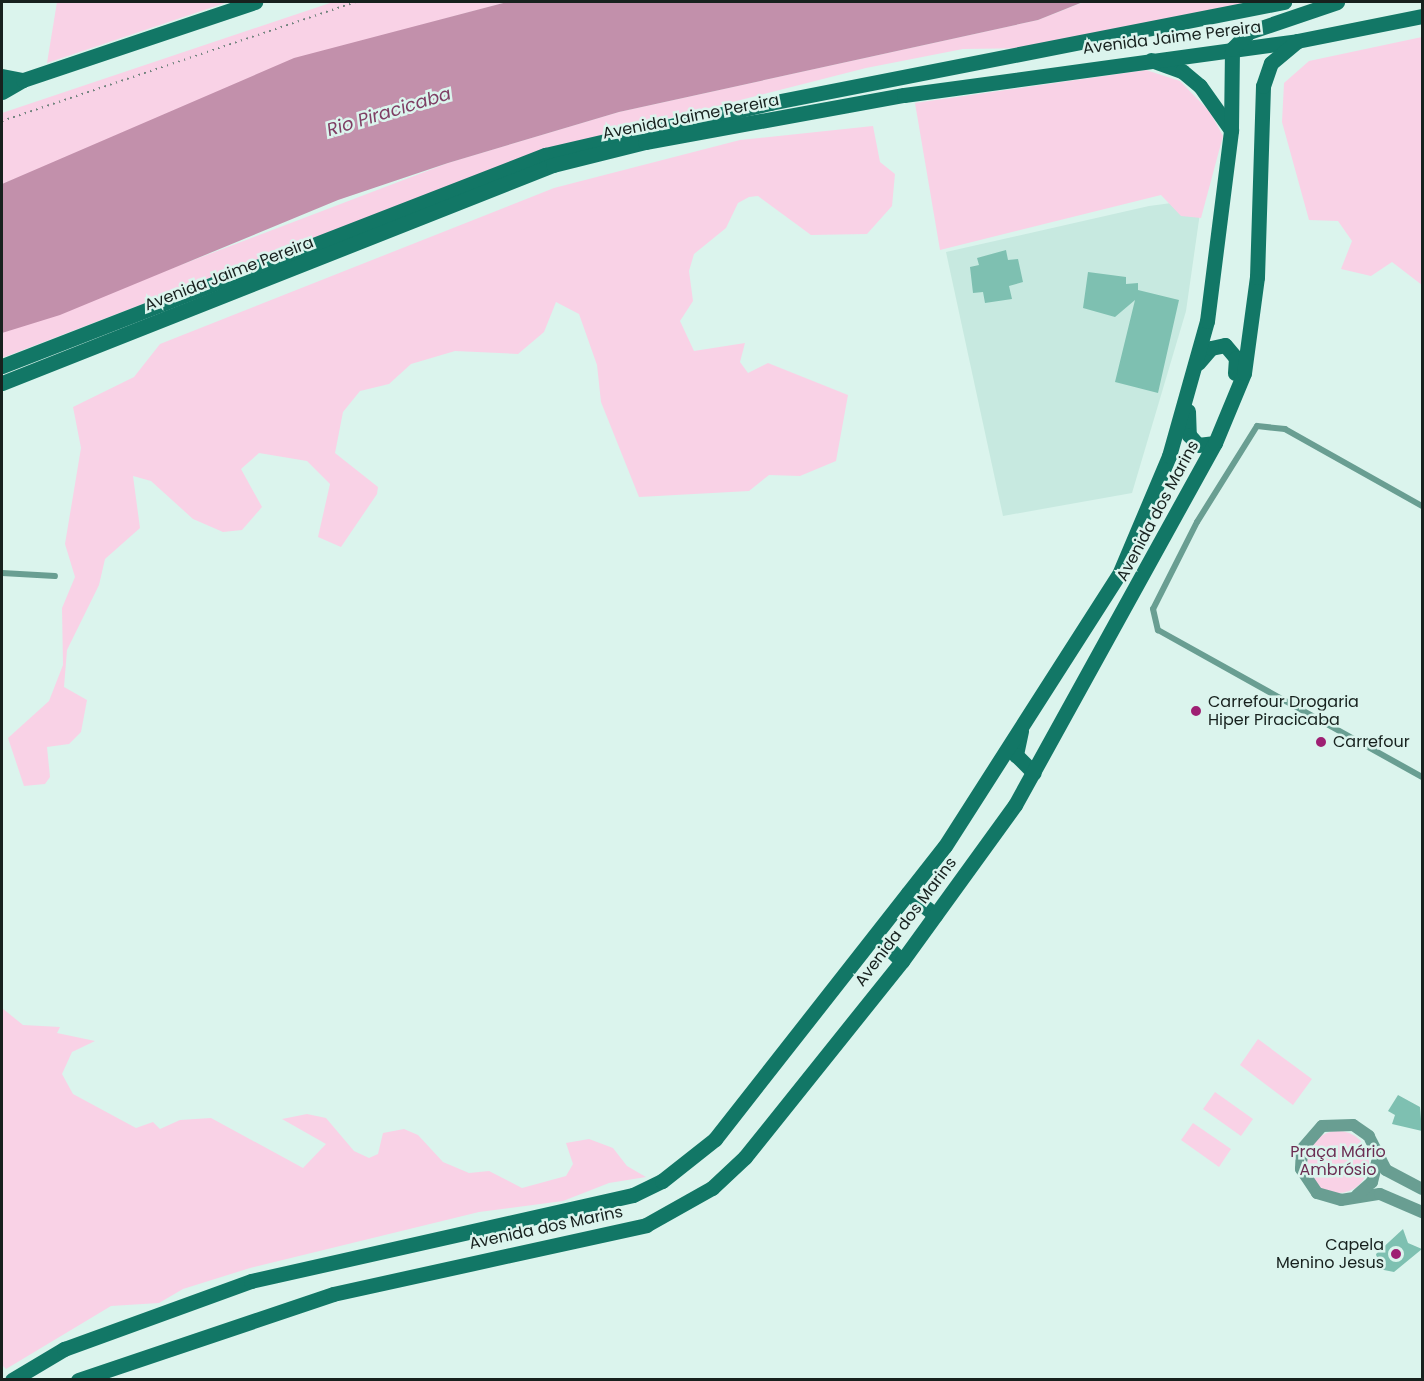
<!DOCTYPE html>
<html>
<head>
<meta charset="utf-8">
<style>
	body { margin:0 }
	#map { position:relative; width:1424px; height:1381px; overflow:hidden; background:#dbf4ed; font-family:Poppins,sans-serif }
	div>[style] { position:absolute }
	.built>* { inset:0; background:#c7e9e0 }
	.green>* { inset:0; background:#f9d2e6 }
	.round { border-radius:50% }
	.water>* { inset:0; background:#c290ab }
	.building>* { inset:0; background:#7ec0b1 }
	.path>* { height:2px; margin-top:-1px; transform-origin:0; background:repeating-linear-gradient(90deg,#748580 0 1.5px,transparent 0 6px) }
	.lane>* { height:6px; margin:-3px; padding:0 3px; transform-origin:3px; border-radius:3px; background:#699e92 }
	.street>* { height:12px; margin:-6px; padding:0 6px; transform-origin:6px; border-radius:6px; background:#699e92 }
	.secondary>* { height:15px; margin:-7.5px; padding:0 7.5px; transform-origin:7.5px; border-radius:7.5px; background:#127766 }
	.dots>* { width:16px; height:16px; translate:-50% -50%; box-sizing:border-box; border:3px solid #dbf4ed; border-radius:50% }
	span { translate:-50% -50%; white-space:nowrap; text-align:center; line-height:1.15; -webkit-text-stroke:5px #dbf4ed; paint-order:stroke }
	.street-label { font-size:16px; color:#17211e }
	.poi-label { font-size:16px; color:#17211e }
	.left { translate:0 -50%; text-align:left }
	.right { translate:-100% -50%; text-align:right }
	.park-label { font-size:16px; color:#6c2e53 }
	.water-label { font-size:18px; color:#7f3e64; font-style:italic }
	.frame { position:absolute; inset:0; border:3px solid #17211e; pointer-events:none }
</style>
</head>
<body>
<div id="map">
	<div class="built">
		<div style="clip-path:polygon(1202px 199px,1186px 311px,1132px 493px,1003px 516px,946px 252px,1149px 206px)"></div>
	</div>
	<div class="green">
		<div style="clip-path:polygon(57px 2px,228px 2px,47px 63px)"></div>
		<div style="clip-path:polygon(333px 2px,507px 2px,418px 26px,2px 184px,2px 113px)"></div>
		<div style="clip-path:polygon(1084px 2px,1264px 2px,1045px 48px,963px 49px,866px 68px,544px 150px,2px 358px,2px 333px,448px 163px,619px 112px,1038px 20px)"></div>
		<div style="clip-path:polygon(1422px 37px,1422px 285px,1392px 262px,1371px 276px,1341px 269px,1352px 241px,1338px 221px,1309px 220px,1282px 122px,1284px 83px,1309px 61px)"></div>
		<div style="clip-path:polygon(1146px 70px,1180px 81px,1210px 112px,1223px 136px,1201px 218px,1181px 216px,1161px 195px,940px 250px,915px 103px)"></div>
		<div style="clip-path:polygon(873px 126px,880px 162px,895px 174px,892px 206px,867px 234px,811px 235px,758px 196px,749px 197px,738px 203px,726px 228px,694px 254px,689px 271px,693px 301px,680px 321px,694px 351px,745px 343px,740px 362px,748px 373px,768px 363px,848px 395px,836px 461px,800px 476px,769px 475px,749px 491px,639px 497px,601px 402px,597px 365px,579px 314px,556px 302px,544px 332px,518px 354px,455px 351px,411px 364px,389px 384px,360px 391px,343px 412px,335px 453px,378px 487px,377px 494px,341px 547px,318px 537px,330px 484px,307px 461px,259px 453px,241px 469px,262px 507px,242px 530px,223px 532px,193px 519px,151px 481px,133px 476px,140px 528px,105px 559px,99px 585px,67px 650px,64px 687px,87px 700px,81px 732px,69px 744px,47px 747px,50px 777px,45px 784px,24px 786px,8px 738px,49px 701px,63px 665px,62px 608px,75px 577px,65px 544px,81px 448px,73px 407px,134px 377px,160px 344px,554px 188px,740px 140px)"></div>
		<div style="clip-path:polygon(2px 1008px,23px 1025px,60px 1027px,57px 1033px,95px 1041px,72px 1052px,62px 1074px,73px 1094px,136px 1128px,153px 1122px,160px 1129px,180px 1120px,211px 1118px,303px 1168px,326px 1144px,282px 1119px,307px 1114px,326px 1118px,354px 1151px,369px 1158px,378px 1154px,383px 1133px,404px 1129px,418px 1135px,443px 1162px,469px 1173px,489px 1171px,522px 1188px,566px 1176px,573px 1164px,566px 1143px,589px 1139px,613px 1148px,627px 1166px,646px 1177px,609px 1183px,563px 1201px,479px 1212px,250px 1268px,183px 1289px,159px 1303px,111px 1306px,6px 1369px,2px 1365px)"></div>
		<div style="clip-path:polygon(1258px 1039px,1312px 1079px,1293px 1105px,1240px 1065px)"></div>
		<div style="clip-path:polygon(1215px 1092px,1253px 1119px,1241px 1136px,1203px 1109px)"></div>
		<div style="clip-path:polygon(1193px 1123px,1231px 1149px,1219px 1167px,1181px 1140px)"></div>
		<div class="round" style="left:1307px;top:1131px;width:62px;height:62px"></div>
	</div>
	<div class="water">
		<div style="clip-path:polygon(507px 2px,1083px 2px,1038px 20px,619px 112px,448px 163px,338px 200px,60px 315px,2px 333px,2px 184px,294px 58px)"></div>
	</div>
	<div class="building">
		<div style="clip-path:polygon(1006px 250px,1008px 260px,1018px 259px,1023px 282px,1009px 286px,1012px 299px,985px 303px,983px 292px,973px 293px,970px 267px,979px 265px,977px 258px)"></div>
		<div style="clip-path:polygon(1088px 272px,1126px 277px,1126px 284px,1138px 283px,1138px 290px,1179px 300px,1158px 393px,1115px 382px,1135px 300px,1115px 317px,1083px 308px)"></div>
		<div style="clip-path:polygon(1398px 1095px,1420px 1107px,1422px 1131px,1392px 1124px,1395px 1115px,1388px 1111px)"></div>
		<div style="clip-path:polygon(1403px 1229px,1408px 1243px,1422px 1249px,1394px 1272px,1379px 1269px,1376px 1254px)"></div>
	</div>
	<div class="path">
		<div style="left:2px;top:121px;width:373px;rotate:-18.6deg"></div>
	</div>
	<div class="lane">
		<div style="left:1422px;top:506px;width:157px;rotate:-150.7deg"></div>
		<div style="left:1285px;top:429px;width:28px;rotate:-174deg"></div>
		<div style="left:1257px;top:426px;width:113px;rotate:122deg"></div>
		<div style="left:1197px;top:522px;width:97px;rotate:116.8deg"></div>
		<div style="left:1153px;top:609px;width:22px;rotate:77deg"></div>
		<div style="left:1158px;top:630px;width:302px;rotate:29.1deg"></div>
		<div style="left:2px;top:573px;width:53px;rotate:3.2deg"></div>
	</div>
	<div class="street">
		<div style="left:1422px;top:1189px;width:41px;rotate:-152.2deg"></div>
		<div style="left:1386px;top:1170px;width:38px;rotate:-117deg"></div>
		<div style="left:1369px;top:1136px;width:19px;rotate:-145deg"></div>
		<div style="left:1353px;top:1125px;width:31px;rotate:178deg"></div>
		<div style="left:1322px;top:1126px;width:30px;rotate:131deg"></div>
		<div style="left:1302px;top:1149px;width:20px;rotate:93deg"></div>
		<div style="left:1301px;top:1169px;width:29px;rotate:56deg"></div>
		<div style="left:1317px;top:1193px;width:25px;rotate:16deg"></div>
		<div style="left:1341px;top:1200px;width:39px;rotate:-9deg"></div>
		<div style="left:1380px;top:1194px;width:46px;rotate:23.2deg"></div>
		<div style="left:1357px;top:1195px;width:20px;rotate:-41deg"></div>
		<div style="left:1372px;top:1182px;width:21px;rotate:-76deg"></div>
	</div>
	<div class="secondary">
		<div style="left:1151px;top:60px;width:33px;rotate:20deg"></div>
		<div style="left:1182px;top:71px;width:23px;rotate:40deg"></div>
		<div style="left:1200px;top:86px;width:54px;rotate:54.8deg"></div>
		<div style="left:2px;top:76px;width:21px;rotate:11deg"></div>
		<div style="left:2px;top:92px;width:24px;rotate:-30deg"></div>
		<div style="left:23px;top:80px;width:245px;rotate:-18.6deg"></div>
		<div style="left:1198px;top:363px;width:20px;rotate:-49deg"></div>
		<div style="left:1211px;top:348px;width:14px;rotate:-12deg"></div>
		<div style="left:1225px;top:345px;width:17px;rotate:50deg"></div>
		<div style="left:1236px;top:358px;width:15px;rotate:94deg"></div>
		<div style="left:2px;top:366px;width:583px;rotate:-21.24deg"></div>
		<div style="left:545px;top:155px;width:231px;rotate:-13deg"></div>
		<div style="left:770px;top:103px;width:524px;rotate:-11.12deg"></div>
		<div style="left:2px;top:383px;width:593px;rotate:-21.59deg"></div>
		<div style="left:553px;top:165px;width:95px;rotate:-14deg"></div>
		<div style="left:645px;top:142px;width:263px;rotate:-10.3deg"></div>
		<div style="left:904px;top:95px;width:397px;rotate:-7.8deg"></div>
		<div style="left:1297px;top:41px;width:127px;rotate:-11.3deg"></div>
		<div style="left:1188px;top:411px;width:24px;rotate:88deg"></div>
		<div style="left:1189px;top:435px;width:13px;rotate:48deg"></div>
		<div style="left:1198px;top:445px;width:17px;rotate:-7deg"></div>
		<div style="left:1021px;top:731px;width:25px;rotate:102deg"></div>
		<div style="left:1016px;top:755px;width:25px;rotate:45deg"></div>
		<div style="left:908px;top:893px;width:35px;rotate:39deg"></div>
		<div style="left:876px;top:936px;width:36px;rotate:44deg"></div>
		<div style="left:12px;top:1380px;width:61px;rotate:-30.8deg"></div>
		<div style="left:64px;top:1349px;width:199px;rotate:-20deg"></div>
		<div style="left:251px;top:1281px;width:392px;rotate:-12.7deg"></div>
		<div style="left:633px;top:1195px;width:32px;rotate:-26deg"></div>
		<div style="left:662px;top:1181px;width:68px;rotate:-38.4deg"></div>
		<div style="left:715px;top:1139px;width:372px;rotate:-51.9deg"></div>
		<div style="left:945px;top:846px;width:325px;rotate:-57.4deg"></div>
		<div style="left:1120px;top:572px;width:126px;rotate:-67.1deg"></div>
		<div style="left:1169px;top:456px;width:140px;rotate:-74.3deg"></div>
		<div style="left:1207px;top:321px;width:193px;rotate:-82.8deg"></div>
		<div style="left:1231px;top:130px;width:81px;rotate:-89.3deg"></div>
		<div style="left:1232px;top:49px;width:24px;rotate:-45deg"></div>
		<div style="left:1249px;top:32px;width:93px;rotate:-18.8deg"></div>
		<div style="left:78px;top:1380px;width:269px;rotate:-18.6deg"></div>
		<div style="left:333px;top:1294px;width:321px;rotate:-12.4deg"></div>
		<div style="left:646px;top:1225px;width:76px;rotate:-29.3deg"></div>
		<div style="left:712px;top:1188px;width:45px;rotate:-43.2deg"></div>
		<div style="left:745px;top:1157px;width:251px;rotate:-51.3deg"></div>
		<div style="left:902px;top:961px;width:193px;rotate:-54.1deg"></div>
		<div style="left:1015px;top:805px;width:414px;rotate:-61.1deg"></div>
		<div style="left:1215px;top:443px;width:76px;rotate:-67.5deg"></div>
		<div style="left:1244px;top:373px;width:97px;rotate:-82.3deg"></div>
		<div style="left:1257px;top:277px;width:191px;rotate:-88.2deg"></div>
		<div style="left:1263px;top:86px;width:24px;rotate:-71deg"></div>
		<div style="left:1271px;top:63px;width:34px;rotate:-40deg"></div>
	</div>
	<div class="dots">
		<div style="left:1196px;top:711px;background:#9e1f73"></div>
		<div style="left:1321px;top:742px;background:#9e1f73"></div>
		<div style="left:1396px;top:1254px;background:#9e1f73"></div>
	</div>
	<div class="street-label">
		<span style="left:1172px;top:38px;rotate:-7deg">Avenida Jaime Pereira</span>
		<span style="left:691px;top:117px;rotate:-11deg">Avenida Jaime Pereira</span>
		<span style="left:229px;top:274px;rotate:-21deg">Avenida Jaime Pereira</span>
		<span style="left:1158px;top:511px;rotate:-62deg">Avenida dos Marins</span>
		<span style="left:906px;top:922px;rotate:-53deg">Avenida dos Marins</span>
		<span style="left:546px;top:1228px;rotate:-12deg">Avenida dos Marins</span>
	</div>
	<div class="poi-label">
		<span class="left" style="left:1208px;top:711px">Carrefour Drogaria<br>Hiper Piracicaba</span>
		<span class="left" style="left:1333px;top:742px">Carrefour</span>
		<span class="right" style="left:1384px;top:1254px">Capela<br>Menino Jesus</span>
	</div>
	<div class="park-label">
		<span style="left:1338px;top:1161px">Praça Mário<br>Ambrósio</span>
	</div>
	<div class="water-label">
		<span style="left:389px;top:112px;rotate:-17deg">Rio Piracicaba</span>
	</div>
	<div class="frame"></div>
</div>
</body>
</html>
